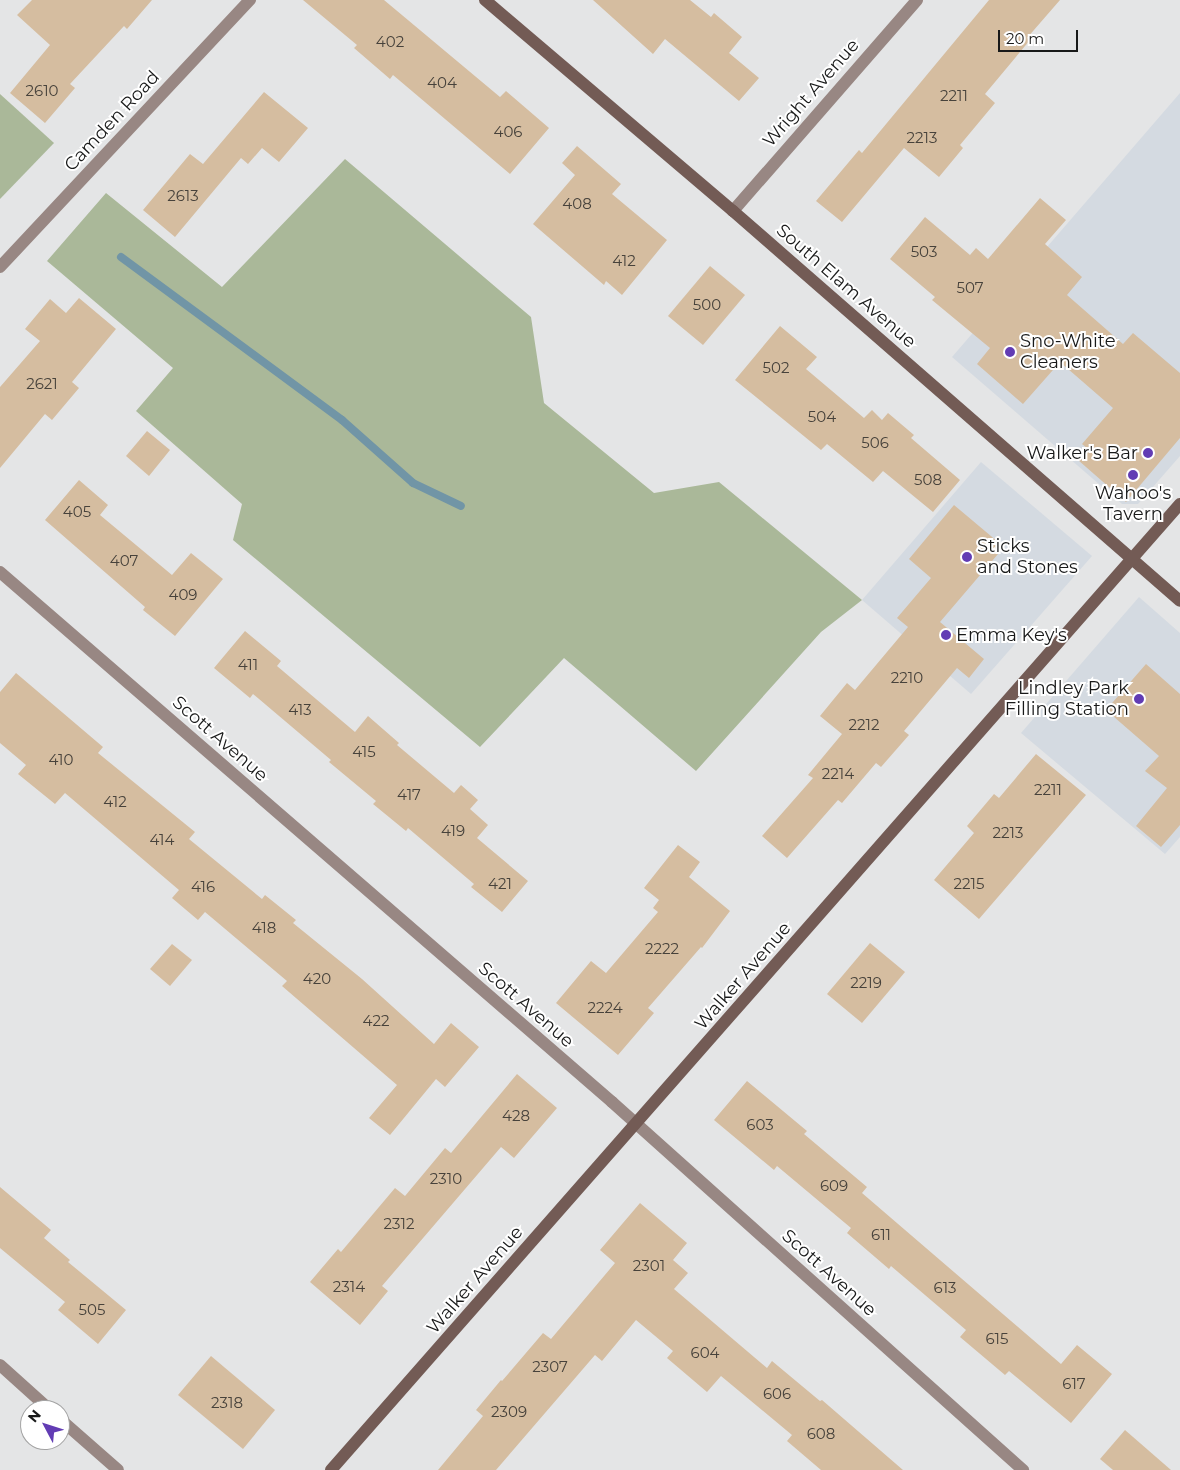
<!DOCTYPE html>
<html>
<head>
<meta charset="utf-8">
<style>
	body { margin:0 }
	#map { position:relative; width:1180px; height:1470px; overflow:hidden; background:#e4e5e6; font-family:Montserrat,sans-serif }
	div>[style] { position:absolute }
	.built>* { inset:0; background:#d4dae1 }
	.green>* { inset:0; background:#aab899 }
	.stream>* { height:8px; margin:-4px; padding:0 4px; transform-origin:4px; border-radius:4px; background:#7195a6 }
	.building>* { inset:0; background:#d5bda0 }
	.street>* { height:12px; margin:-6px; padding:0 6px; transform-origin:6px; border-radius:6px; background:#988783 }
	.secondary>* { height:12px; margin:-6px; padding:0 6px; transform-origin:6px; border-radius:6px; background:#735b55 }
	.dots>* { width:14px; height:14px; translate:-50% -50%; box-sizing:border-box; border:2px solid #fff; border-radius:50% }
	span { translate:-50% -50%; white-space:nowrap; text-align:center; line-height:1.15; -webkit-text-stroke:4px #fff; paint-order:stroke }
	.number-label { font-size:15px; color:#47423b }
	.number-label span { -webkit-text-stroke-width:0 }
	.street-label { font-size:18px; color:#181919 }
	.poi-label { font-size:18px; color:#181919 }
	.left { translate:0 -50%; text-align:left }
	.right { translate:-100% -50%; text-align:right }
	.north { position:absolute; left:20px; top:1400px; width:50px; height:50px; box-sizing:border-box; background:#fff; border:1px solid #a3a3a3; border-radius:50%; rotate:310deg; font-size:14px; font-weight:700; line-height:20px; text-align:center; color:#181919 }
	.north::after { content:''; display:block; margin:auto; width:18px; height:22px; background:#623cb4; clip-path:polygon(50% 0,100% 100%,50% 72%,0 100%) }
	.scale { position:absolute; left:998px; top:30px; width:80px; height:22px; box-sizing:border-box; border:2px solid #181919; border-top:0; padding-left:6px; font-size:15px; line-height:18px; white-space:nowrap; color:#181919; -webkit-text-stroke:4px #fff; paint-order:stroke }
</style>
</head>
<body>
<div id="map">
	<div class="built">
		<div style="clip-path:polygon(1180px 93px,1180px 456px,1138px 504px,1122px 504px,952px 357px)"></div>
		<div style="clip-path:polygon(981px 462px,1092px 556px,971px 694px,862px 600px)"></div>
		<div style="clip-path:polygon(1139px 597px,1180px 633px,1180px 837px,1165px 854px,1021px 733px)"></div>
	</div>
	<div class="green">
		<div style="clip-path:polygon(0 94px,54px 143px,0 199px)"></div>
		<div style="clip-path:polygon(345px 159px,531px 317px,544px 403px,654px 493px,719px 482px,862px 600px,821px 632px,696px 771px,564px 658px,480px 747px,233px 540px,242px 504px,136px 411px,173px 368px,47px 261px,106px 193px,222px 287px)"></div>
	</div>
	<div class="stream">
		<div style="left:121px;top:257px;width:275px;rotate:36.4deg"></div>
		<div style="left:342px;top:420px;width:95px;rotate:41.6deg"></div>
		<div style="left:413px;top:483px;width:53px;rotate:25.6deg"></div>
	</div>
	<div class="building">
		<div style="clip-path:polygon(32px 0,152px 0,127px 29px,124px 26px,70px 84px,75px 88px,45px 123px,10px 93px,50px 45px,17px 15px)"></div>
		<div style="clip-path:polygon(303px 0,384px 0,500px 97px,506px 91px,549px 128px,510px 174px,393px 75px,390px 79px,354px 48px,357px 45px)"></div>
		<div style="clip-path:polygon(593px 0,690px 0,711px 17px,714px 13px,742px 37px,729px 53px,759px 78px,739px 101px,665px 39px,653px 54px)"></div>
		<div style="clip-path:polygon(989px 0,1060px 0,1027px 38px,1030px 40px,985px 94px,995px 103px,960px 145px,963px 148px,939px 177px,904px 148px,842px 222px,816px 201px,859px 150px,862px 153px)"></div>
		<div style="clip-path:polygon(264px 92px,308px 128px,279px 162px,262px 148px,248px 164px,241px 158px,175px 237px,143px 210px,190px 154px,203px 164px)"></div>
		<div style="clip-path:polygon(577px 146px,621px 184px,612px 194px,667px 240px,622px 295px,606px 281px,604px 285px,533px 224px,575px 175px,562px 163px)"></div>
		<div style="clip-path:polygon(1040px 198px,1066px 220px,1045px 244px,1082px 277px,1067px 295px,1123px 344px,1133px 333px,1180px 373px,1180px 438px,1126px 502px,1078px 460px,1088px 449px,1082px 444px,1113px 408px,1060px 362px,1023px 404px,977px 364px,990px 348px,932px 300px,935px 297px,890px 259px,925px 217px,970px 255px,976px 248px,988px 259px)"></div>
		<div style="clip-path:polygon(710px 266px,745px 295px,703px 345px,668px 316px)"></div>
		<div style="clip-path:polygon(79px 298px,116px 329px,72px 382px,79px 388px,52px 420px,45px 414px,0 468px,0 387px,40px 341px,25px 329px,50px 299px,66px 313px)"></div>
		<div style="clip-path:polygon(780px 326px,817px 357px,806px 369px,864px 418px,872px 410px,882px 420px,888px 413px,914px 435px,911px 438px,960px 480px,933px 512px,883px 471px,873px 482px,827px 444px,821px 450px,735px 380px)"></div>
		<div style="clip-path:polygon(147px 431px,170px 450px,149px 476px,126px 456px)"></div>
		<div style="clip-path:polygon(79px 480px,108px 505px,100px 515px,172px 575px,191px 553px,223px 579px,175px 636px,143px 610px,145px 607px,45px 520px)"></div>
		<div style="clip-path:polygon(954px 505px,1004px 547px,940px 622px,984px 659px,969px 678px,957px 668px,904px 731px,909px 735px,881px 767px,876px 763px,842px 803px,838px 800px,787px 858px,762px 836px,813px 778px,808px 775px,842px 734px,820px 716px,847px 683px,855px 690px,908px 627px,897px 618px,931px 578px,909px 559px)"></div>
		<div style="clip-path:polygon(245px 631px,281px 661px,277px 666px,355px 732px,368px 716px,399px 743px,397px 745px,454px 793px,461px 785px,478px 800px,470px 809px,488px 825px,477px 838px,528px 881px,502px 912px,471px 887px,474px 884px,408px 828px,406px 831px,373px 804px,376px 801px,329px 762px,331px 760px,253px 694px,250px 698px,214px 668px)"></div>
		<div style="clip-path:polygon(1146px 664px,1180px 694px,1180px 825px,1161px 847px,1136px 826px,1167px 788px,1145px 771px,1159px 756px,1106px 710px)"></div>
		<div style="clip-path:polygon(16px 673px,103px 747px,98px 753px,195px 832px,189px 839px,262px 899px,265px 895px,296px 920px,293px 923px,362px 979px,434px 1044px,451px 1023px,479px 1047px,445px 1087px,436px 1079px,390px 1135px,369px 1118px,397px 1085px,282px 986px,287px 981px,205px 912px,198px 920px,172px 898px,179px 890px,65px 793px,55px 804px,18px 774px,26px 765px,0 743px,0 692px)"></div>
		<div style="clip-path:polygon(1036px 754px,1086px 795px,979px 919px,934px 880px,974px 833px,967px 826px,994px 794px,999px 798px)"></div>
		<div style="clip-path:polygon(678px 845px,700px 862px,689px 877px,730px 911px,702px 948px,701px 947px,648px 1008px,654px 1013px,618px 1055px,556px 1003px,591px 961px,606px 973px,658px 912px,653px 908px,659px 900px,644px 888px)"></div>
		<div style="clip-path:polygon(870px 943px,905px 972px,862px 1023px,827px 994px)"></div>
		<div style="clip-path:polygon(172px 944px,192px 960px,170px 986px,150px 969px)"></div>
		<div style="clip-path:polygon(517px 1074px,557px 1108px,514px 1158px,501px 1147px,382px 1286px,388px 1291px,360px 1325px,310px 1282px,338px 1249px,341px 1252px,395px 1188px,405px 1196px,445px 1148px,451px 1153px)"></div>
		<div style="clip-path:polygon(747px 1081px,807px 1131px,804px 1134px,867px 1187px,862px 1193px,1061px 1364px,1077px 1345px,1112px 1374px,1071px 1423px,1009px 1371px,1005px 1375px,960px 1337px,966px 1330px,891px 1266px,889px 1269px,847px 1233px,851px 1228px,777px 1166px,774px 1170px,714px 1120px)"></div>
		<div style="clip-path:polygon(0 1187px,51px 1230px,44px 1238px,70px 1260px,68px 1262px,126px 1310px,98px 1344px,58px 1310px,65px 1302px,0 1248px)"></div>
		<div style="clip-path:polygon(640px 1203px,687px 1243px,673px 1260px,688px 1273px,674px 1289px,767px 1368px,772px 1361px,820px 1401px,822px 1400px,903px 1470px,821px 1470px,787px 1441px,792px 1435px,721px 1376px,707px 1392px,667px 1358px,673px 1351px,636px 1320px,602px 1361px,595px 1355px,496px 1470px,438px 1470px,483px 1416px,476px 1410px,501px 1380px,502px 1381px,543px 1333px,551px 1339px,615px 1263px,600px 1250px)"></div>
		<div style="clip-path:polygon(211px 1356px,275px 1410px,243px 1449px,178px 1395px)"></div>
		<div style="clip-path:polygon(1125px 1430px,1171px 1470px,1113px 1470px,1100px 1459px)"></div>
	</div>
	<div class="street">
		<div style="left:733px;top:211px;width:280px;rotate:-48.9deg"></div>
		<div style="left:0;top:267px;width:366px;rotate:-46.9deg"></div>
		<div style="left:0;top:572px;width:810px;rotate:40.89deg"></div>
		<div style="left:612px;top:1102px;width:552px;rotate:41.84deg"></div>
		<div style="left:0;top:1365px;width:67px;rotate:42deg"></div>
		<div style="left:60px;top:1419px;width:77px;rotate:41.3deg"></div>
	</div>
	<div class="secondary">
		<div style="left:485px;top:0;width:326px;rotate:40.4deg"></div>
		<div style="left:733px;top:211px;width:593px;rotate:41.1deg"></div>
		<div style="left:331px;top:1470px;width:1286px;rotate:-48.69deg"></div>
	</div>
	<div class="dots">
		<div style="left:1010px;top:352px;background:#623cb4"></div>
		<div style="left:1148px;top:453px;background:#623cb4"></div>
		<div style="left:1133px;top:475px;background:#623cb4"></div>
		<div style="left:967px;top:557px;background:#623cb4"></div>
		<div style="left:946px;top:635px;background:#623cb4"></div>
		<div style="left:1139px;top:699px;background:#623cb4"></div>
	</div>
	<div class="number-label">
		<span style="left:390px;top:42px">402</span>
		<span style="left:442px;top:83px">404</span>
		<span style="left:42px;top:91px">2610</span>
		<span style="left:954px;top:96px">2211</span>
		<span style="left:508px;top:132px">406</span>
		<span style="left:922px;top:138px">2213</span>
		<span style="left:183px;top:196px">2613</span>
		<span style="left:577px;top:204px">408</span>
		<span style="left:924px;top:252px">503</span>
		<span style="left:624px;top:261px">412</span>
		<span style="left:970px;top:288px">507</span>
		<span style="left:707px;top:305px">500</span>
		<span style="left:776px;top:368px">502</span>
		<span style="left:42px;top:384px">2621</span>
		<span style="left:822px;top:417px">504</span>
		<span style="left:875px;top:443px">506</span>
		<span style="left:928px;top:480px">508</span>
		<span style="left:77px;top:512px">405</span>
		<span style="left:124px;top:561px">407</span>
		<span style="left:183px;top:595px">409</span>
		<span style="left:248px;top:665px">411</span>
		<span style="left:907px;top:678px">2210</span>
		<span style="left:300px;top:710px">413</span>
		<span style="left:864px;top:725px">2212</span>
		<span style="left:364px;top:752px">415</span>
		<span style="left:61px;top:760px">410</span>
		<span style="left:838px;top:774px">2214</span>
		<span style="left:1048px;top:790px">2211</span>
		<span style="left:409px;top:795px">417</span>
		<span style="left:115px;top:802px">412</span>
		<span style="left:453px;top:831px">419</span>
		<span style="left:1008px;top:833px">2213</span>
		<span style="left:162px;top:840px">414</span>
		<span style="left:500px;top:884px">421</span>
		<span style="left:969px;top:884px">2215</span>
		<span style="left:203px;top:887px">416</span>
		<span style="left:264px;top:928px">418</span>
		<span style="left:662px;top:949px">2222</span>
		<span style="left:317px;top:979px">420</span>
		<span style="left:866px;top:983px">2219</span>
		<span style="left:605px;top:1008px">2224</span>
		<span style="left:376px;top:1021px">422</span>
		<span style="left:516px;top:1116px">428</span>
		<span style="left:760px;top:1125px">603</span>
		<span style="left:446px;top:1179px">2310</span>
		<span style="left:834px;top:1186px">609</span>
		<span style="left:399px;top:1224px">2312</span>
		<span style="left:881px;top:1235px">611</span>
		<span style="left:649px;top:1266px">2301</span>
		<span style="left:349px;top:1287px">2314</span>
		<span style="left:945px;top:1288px">613</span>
		<span style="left:92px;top:1310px">505</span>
		<span style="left:997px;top:1339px">615</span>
		<span style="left:705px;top:1353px">604</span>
		<span style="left:550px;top:1367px">2307</span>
		<span style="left:1074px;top:1384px">617</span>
		<span style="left:777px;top:1394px">606</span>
		<span style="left:227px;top:1403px">2318</span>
		<span style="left:509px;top:1412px">2309</span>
		<span style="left:821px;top:1434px">608</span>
	</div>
	<div class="street-label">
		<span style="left:811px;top:93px;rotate:-49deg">Wright Avenue</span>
		<span style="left:112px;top:121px;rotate:-47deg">Camden Road</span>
		<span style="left:846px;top:286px;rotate:41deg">South Elam Avenue</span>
		<span style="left:220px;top:739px;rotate:41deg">Scott Avenue</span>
		<span style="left:743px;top:976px;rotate:-49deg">Walker Avenue</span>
		<span style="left:526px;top:1005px;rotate:41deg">Scott Avenue</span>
		<span style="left:829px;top:1273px;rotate:42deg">Scott Avenue</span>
		<span style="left:475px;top:1280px;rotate:-49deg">Walker Avenue</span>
	</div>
	<div class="poi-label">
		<span class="left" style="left:1020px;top:352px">Sno-White<br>Cleaners</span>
		<span class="right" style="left:1138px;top:453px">Walker's Bar</span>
		<span style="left:1133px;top:504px">Wahoo's<br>Tavern</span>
		<span class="left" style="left:977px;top:557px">Sticks<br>and Stones</span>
		<span class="left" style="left:956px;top:635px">Emma Key's</span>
		<span class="right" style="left:1129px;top:699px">Lindley Park<br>Filling Station</span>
	</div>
	<div class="north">N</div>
	<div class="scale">20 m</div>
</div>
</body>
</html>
